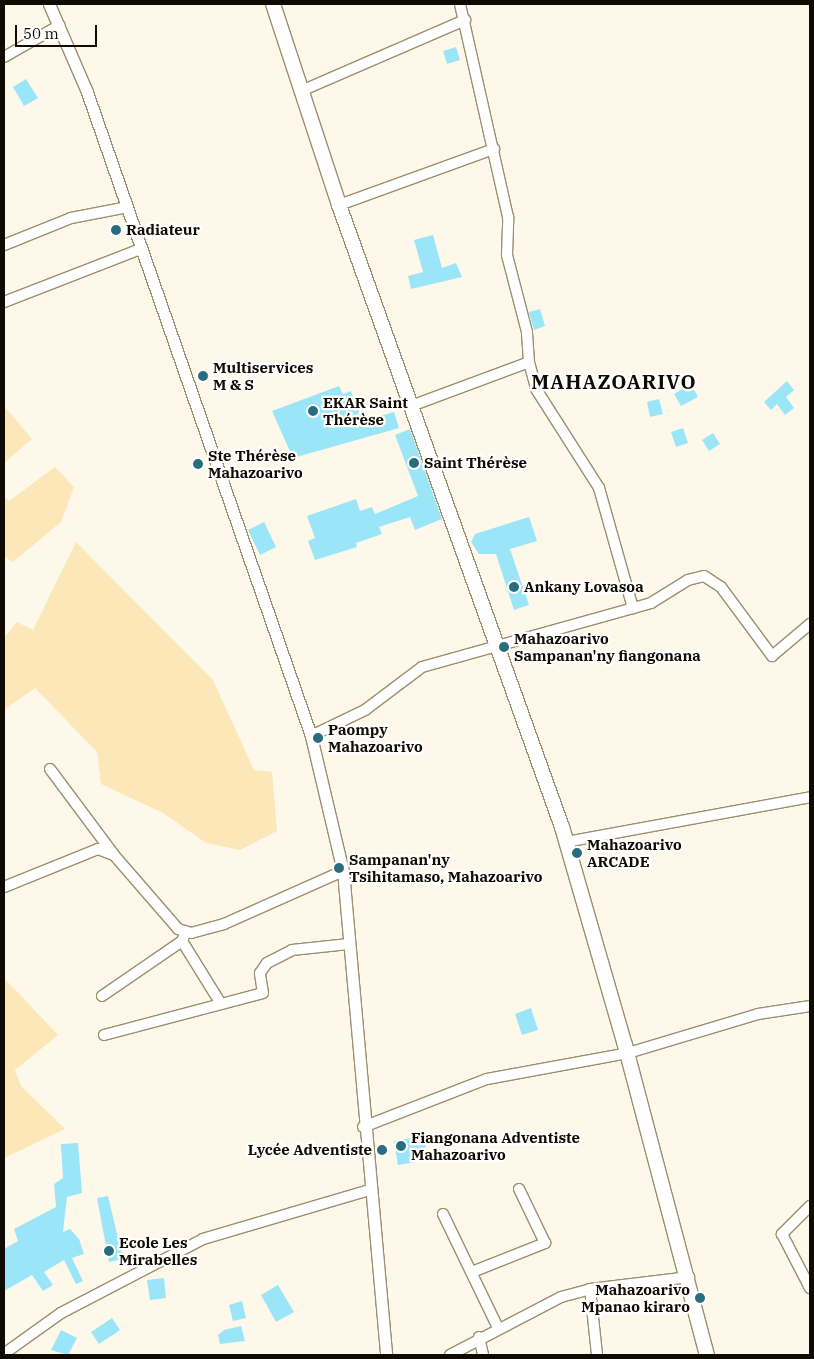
<!DOCTYPE html>
<html>
<head>
<meta charset="utf-8">
<style>
	body { margin:0 }
	#map { position:relative; width:814px; height:1359px; overflow:hidden; background:#fef8ea; font-family:"IBM Plex Serif",serif }
	div>[style] { position:absolute }
	.green>* { inset:0; background:#fbe7b8 }
	.building>* { inset:0; background:#9be5f8 }
	.roads { filter:drop-shadow(1px 0 #9c8f6e) drop-shadow(-1px 0 #9c8f6e) drop-shadow(0 1px #9c8f6e) drop-shadow(0 -1px #9c8f6e) }
	.minor>* { height:10px; margin:-5px; padding:0 5px; transform-origin:5px; border-radius:5px; background:#fff }
	.tertiary>* { height:11px; margin:-5.5px; padding:0 5.5px; transform-origin:5.5px; border-radius:5.5px; background:#fff }
	.secondary>* { height:14px; margin:-7px; padding:0 7px; transform-origin:7px; border-radius:7px; background:#fff }
	.dots>* { width:14px; height:14px; translate:-50% -50%; box-sizing:border-box; border:2px solid #fff; border-radius:50% }
	span { translate:-50% -50%; white-space:nowrap; text-align:center; line-height:1.15; -webkit-text-stroke:4.5px #fff; paint-order:stroke }
	.poi-label { font-size:15px; color:#100b02; font-weight:700 }
	.left { translate:0 -50%; text-align:left }
	.right { translate:-100% -50%; text-align:right }
	.district-label { font-size:20px; color:#100b02; font-weight:700; letter-spacing:1px }
	.frame { position:absolute; inset:0; border:5px solid #100b02; pointer-events:none }
	.scale { position:absolute; left:15px; top:25px; width:82px; height:22px; box-sizing:border-box; border:2px solid #100b02; border-top:0; padding-left:6px; font-size:15px; line-height:18px; white-space:nowrap; color:#100b02; -webkit-text-stroke:4px #fff; paint-order:stroke }
</style>
</head>
<body>
<div id="map">
	<div class="green">
		<div style="clip-path:polygon(4px 406px,32px 439px,4px 463px)"></div>
		<div style="clip-path:polygon(55px 467px,74px 487px,61px 522px,13px 562px,4px 556px,4px 496px,9px 501px)"></div>
		<div style="clip-path:polygon(76px 542px,213px 680px,254px 770px,272px 772px,277px 831px,240px 850px,206px 843px,163px 813px,101px 784px,97px 752px,35px 688px,4px 710px,4px 638px,17px 622px,33px 630px)"></div>
		<div style="clip-path:polygon(4px 978px,58px 1035px,15px 1070px,21px 1086px,65px 1129px,4px 1158px)"></div>
	</div>
	<div class="building">
		<div style="clip-path:polygon(456px 47px,460px 60px,447px 64px,443px 51px)"></div>
		<div style="clip-path:polygon(26px 79px,38px 98px,24px 106px,13px 87px)"></div>
		<div style="clip-path:polygon(433px 235px,442px 268px,456px 263px,462px 277px,411px 289px,408px 276px,423px 272px,414px 240px)"></div>
		<div style="clip-path:polygon(540px 309px,545px 326px,534px 330px,529px 312px)"></div>
		<div style="clip-path:polygon(787px 381px,794px 390px,786px 397px,794px 408px,785px 415px,777px 404px,771px 410px,764px 402px)"></div>
		<div style="clip-path:polygon(691px 384px,698px 397px,681px 406px,674px 394px)"></div>
		<div style="clip-path:polygon(339px 386px,343px 394px,351px 391px,363px 421px,394px 412px,399px 428px,293px 458px,272px 411px)"></div>
		<div style="clip-path:polygon(659px 399px,663px 414px,650px 417px,647px 402px)"></div>
		<div style="clip-path:polygon(683px 428px,688px 443px,676px 447px,671px 432px)"></div>
		<div style="clip-path:polygon(410px 429px,442px 519px,415px 530px,410px 517px,379px 527px,382px 534px,356px 543px,357px 547px,315px 560px,308px 541px,315px 538px,307px 516px,356px 499px,360px 511px,372px 507px,375px 514px,418px 496px,395px 435px)"></div>
		<div style="clip-path:polygon(713px 433px,720px 444px,709px 451px,702px 440px)"></div>
		<div style="clip-path:polygon(529px 517px,537px 541px,510px 549px,529px 605px,514px 610px,496px 554px,479px 554px,471px 542px,475px 534px)"></div>
		<div style="clip-path:polygon(264px 522px,276px 547px,260px 555px,248px 530px)"></div>
		<div style="clip-path:polygon(531px 1008px,538px 1030px,522px 1035px,515px 1014px)"></div>
		<div style="clip-path:polygon(424px 1136px,428px 1160px,398px 1165px,394px 1141px)"></div>
		<div style="clip-path:polygon(78px 1143px,82px 1193px,67px 1197px,63px 1232px,70px 1229px,79px 1239px,84px 1254px,72px 1258px,83px 1281px,76px 1284px,64px 1260px,44px 1272px,53px 1285px,43px 1291px,32px 1275px,4px 1291px,4px 1249px,18px 1241px,14px 1229px,56px 1207px,54px 1184px,63px 1178px,61px 1144px)"></div>
		<div style="clip-path:polygon(108px 1196px,123px 1259px,109px 1262px,97px 1198px)"></div>
		<div style="clip-path:polygon(164px 1278px,166px 1298px,150px 1300px,147px 1280px)"></div>
		<div style="clip-path:polygon(278px 1285px,294px 1312px,276px 1322px,261px 1295px)"></div>
		<div style="clip-path:polygon(242px 1301px,246px 1318px,233px 1321px,229px 1305px)"></div>
		<div style="clip-path:polygon(112px 1318px,120px 1330px,99px 1344px,91px 1332px)"></div>
		<div style="clip-path:polygon(241px 1326px,245px 1341px,220px 1344px,218px 1335px,224px 1330px)"></div>
		<div style="clip-path:polygon(61px 1330px,77px 1338px,68px 1355px,51px 1350px)"></div>
	</div>
	<div class="roads">
		<div class="minor">
			<div style="left:4px;top:57px;width:64px;rotate:-29.7deg"></div>
			<div style="left:301px;top:91px;width:179px;rotate:-23.4deg"></div>
			<div style="left:339px;top:205px;width:165px;rotate:-19.9deg"></div>
			<div style="left:4px;top:245px;width:72px;rotate:-21.9deg"></div>
			<div style="left:71px;top:218px;width:58px;rotate:-10.9deg"></div>
			<div style="left:4px;top:302px;width:144px;rotate:-21.2deg"></div>
			<div style="left:529px;top:362px;width:28px;rotate:75deg"></div>
			<div style="left:536px;top:389px;width:117px;rotate:57.5deg"></div>
			<div style="left:599px;top:488px;width:125px;rotate:74.2deg"></div>
			<div style="left:411px;top:406px;width:126px;rotate:-20.4deg"></div>
			<div style="left:529px;top:362px;width:30px;rotate:-94deg"></div>
			<div style="left:527px;top:332px;width:80px;rotate:-104.6deg"></div>
			<div style="left:507px;top:255px;width:38px;rotate:-88deg"></div>
			<div style="left:508px;top:217px;width:218px;rotate:-102.7deg"></div>
			<div style="left:311px;top:736px;width:60px;rotate:-25.7deg"></div>
			<div style="left:365px;top:710px;width:71px;rotate:-37deg"></div>
			<div style="left:422px;top:667px;width:238px;rotate:-15.6deg"></div>
			<div style="left:651px;top:603px;width:44px;rotate:-31.9deg"></div>
			<div style="left:688px;top:580px;width:16px;rotate:-14deg"></div>
			<div style="left:704px;top:576px;width:20px;rotate:33deg"></div>
			<div style="left:721px;top:587px;width:86px;rotate:53.5deg"></div>
			<div style="left:772px;top:656px;width:50px;rotate:-40.1deg"></div>
			<div style="left:50px;top:769px;width:107px;rotate:53.3deg"></div>
			<div style="left:566px;top:842px;width:248px;rotate:-10.4deg"></div>
			<div style="left:4px;top:887px;width:101px;rotate:-22deg"></div>
			<div style="left:98px;top:849px;width:17px;rotate:21deg"></div>
			<div style="left:114px;top:855px;width:98px;rotate:49.1deg"></div>
			<div style="left:178px;top:929px;width:14px;rotate:17deg"></div>
			<div style="left:191px;top:933px;width:34px;rotate:-15deg"></div>
			<div style="left:224px;top:924px;width:130px;rotate:-24deg"></div>
			<div style="left:184px;top:936px;width:5px;rotate:112deg"></div>
			<div style="left:182px;top:941px;width:74px;rotate:58.2deg"></div>
			<div style="left:102px;top:996px;width:97px;rotate:-34.5deg"></div>
			<div style="left:104px;top:1035px;width:164px;rotate:-14.8deg"></div>
			<div style="left:263px;top:993px;width:20px;rotate:-99deg"></div>
			<div style="left:260px;top:973px;width:12px;rotate:-55deg"></div>
			<div style="left:267px;top:963px;width:28px;rotate:-27deg"></div>
			<div style="left:292px;top:950px;width:57px;rotate:-6deg"></div>
			<div style="left:363px;top:1127px;width:133px;rotate:-21.2deg"></div>
			<div style="left:487px;top:1079px;width:143px;rotate:-10.4deg"></div>
			<div style="left:628px;top:1053px;width:136px;rotate:-16.7deg"></div>
			<div style="left:758px;top:1014px;width:53px;rotate:-8.7deg"></div>
			<div style="left:810px;top:1206px;width:40px;rotate:135deg"></div>
			<div style="left:782px;top:1234px;width:61px;rotate:62.6deg"></div>
			<div style="left:443px;top:1214px;width:127px;rotate:64.2deg"></div>
			<div style="left:472px;top:1272px;width:79px;rotate:-21.7deg"></div>
			<div style="left:545px;top:1243px;width:60px;rotate:-115.7deg"></div>
			<div style="left:590px;top:1289px;width:66px;rotate:83.9deg"></div>
			<div style="left:479px;top:1337px;width:18px;rotate:77deg"></div>
			<div style="left:5px;top:1353px;width:69px;rotate:-35.5deg"></div>
			<div style="left:61px;top:1313px;width:160px;rotate:-27.5deg"></div>
			<div style="left:203px;top:1239px;width:173px;rotate:-16.4deg"></div>
			<div style="left:450px;top:1355px;width:125px;rotate:-27.6deg"></div>
			<div style="left:561px;top:1297px;width:30px;rotate:-15deg"></div>
			<div style="left:590px;top:1289px;width:100px;rotate:-6.9deg"></div>
		</div>
		<div class="tertiary">
			<div style="left:49px;top:4px;width:96px;rotate:66.6deg"></div>
			<div style="left:87px;top:92px;width:682px;rotate:70.82deg"></div>
			<div style="left:311px;top:736px;width:139px;rotate:76.7deg"></div>
			<div style="left:343px;top:871px;width:486px;rotate:84.9deg"></div>
		</div>
		<div class="secondary">
			<div style="left:273px;top:4px;width:212px;rotate:71.8deg"></div>
			<div style="left:339px;top:205px;width:661px;rotate:70.28deg"></div>
			<div style="left:562px;top:827px;width:227px;rotate:73.9deg"></div>
			<div style="left:625px;top:1045px;width:321px;rotate:75.2deg"></div>
		</div>
	</div>
	<div class="dots">
		<div style="left:116px;top:230px;background:#286d7d"></div>
		<div style="left:203px;top:376px;background:#286d7d"></div>
		<div style="left:313px;top:411px;background:#286d7d"></div>
		<div style="left:414px;top:463px;background:#286d7d"></div>
		<div style="left:198px;top:464px;background:#286d7d"></div>
		<div style="left:514px;top:587px;background:#286d7d"></div>
		<div style="left:504px;top:647px;background:#286d7d"></div>
		<div style="left:318px;top:738px;background:#286d7d"></div>
		<div style="left:577px;top:853px;background:#286d7d"></div>
		<div style="left:339px;top:868px;background:#286d7d"></div>
		<div style="left:401px;top:1146px;background:#286d7d"></div>
		<div style="left:382px;top:1150px;background:#286d7d"></div>
		<div style="left:109px;top:1251px;background:#286d7d"></div>
		<div style="left:700px;top:1298px;background:#286d7d"></div>
	</div>
	<div class="poi-label">
		<span class="left" style="left:126px;top:230px">Radiateur</span>
		<span class="left" style="left:213px;top:376px">Multiservices<br>M &amp; S</span>
		<span class="left" style="left:323px;top:411px">EKAR Saint<br>Thérèse</span>
		<span class="left" style="left:208px;top:464px">Ste Thérèse<br>Mahazoarivo</span>
		<span class="left" style="left:424px;top:463px">Saint Thérèse</span>
		<span class="left" style="left:524px;top:587px">Ankany Lovasoa</span>
		<span class="left" style="left:514px;top:647px">Mahazoarivo<br>Sampanan'ny fiangonana</span>
		<span class="left" style="left:328px;top:738px">Paompy<br>Mahazoarivo</span>
		<span class="left" style="left:587px;top:853px">Mahazoarivo<br>ARCADE</span>
		<span class="left" style="left:349px;top:868px">Sampanan'ny<br>Tsihitamaso, Mahazoarivo</span>
		<span class="left" style="left:411px;top:1146px">Fiangonana Adventiste<br>Mahazoarivo</span>
		<span class="right" style="left:372px;top:1150px">Lycée Adventiste</span>
		<span class="left" style="left:119px;top:1251px">Ecole Les<br>Mirabelles</span>
		<span class="right" style="left:690px;top:1298px">Mahazoarivo<br>Mpanao kiraro</span>
	</div>
	<div class="district-label">
		<span style="left:614px;top:381px">MAHAZOARIVO</span>
	</div>
	<div class="frame"></div>
	<div class="scale">50 m</div>
</div>
</body>
</html>
